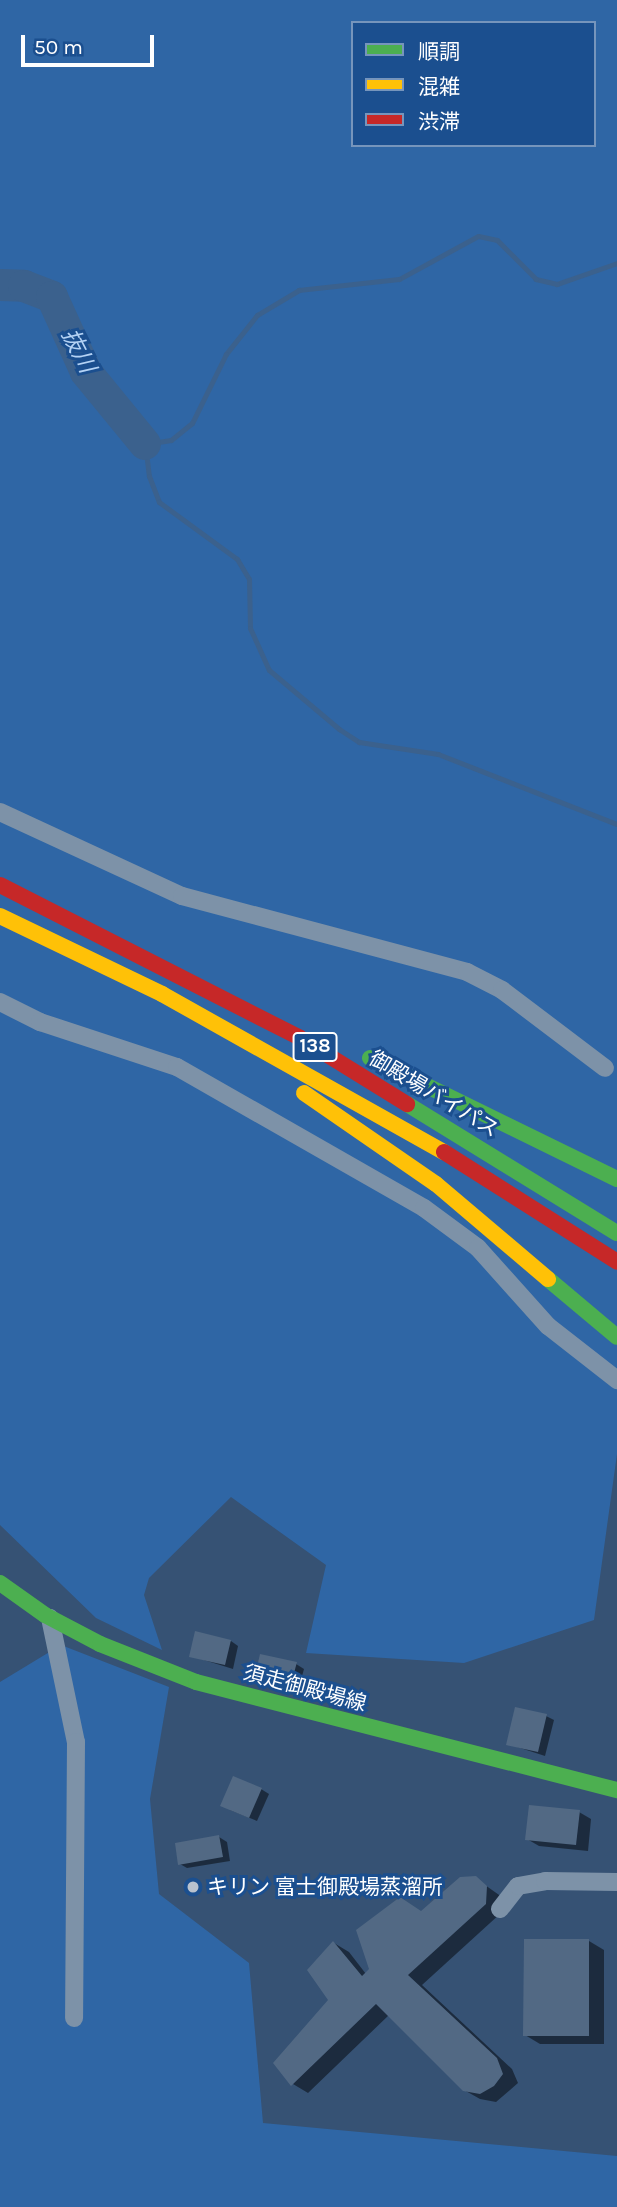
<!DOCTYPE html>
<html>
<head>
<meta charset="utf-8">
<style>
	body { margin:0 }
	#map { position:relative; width:617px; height:2207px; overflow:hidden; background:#365274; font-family:Karla,"Noto Sans JP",sans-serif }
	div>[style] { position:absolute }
	.green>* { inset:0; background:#2f66a5 }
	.shadow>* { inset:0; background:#0007 }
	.stream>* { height:5px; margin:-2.5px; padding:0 2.5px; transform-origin:2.5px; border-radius:2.5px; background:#3b618d }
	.river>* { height:32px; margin:-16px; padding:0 16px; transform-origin:16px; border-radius:16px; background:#3b618d }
	.building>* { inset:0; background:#526984 }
	.street>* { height:18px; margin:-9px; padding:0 9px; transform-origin:9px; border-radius:9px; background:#7d92a8 }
	.fast>* { height:16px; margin:-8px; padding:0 8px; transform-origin:8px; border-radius:8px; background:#4caf50 }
	.slow>* { height:16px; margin:-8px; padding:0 8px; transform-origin:8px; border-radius:8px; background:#ffc107 }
	.jam>* { height:16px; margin:-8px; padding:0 8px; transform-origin:8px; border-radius:8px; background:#c62828 }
	.dots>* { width:19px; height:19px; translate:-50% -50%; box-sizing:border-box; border:4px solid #1b4f8f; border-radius:50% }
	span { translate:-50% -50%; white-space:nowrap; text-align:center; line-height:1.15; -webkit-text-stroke:6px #1b4f8f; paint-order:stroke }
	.shield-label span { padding:2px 5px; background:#1b4f8f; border:2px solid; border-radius:5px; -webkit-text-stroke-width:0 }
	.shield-label { font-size:19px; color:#fff; font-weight:700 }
	.street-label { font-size:21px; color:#fff }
	.poi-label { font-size:21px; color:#fff }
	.left { translate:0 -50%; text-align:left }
	.water-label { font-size:23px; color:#b5d3f5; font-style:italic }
	.legend { position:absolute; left:351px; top:21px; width:245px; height:126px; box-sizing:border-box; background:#1b4f8f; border:2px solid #7695bc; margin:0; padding:9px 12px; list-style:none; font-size:21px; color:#fff }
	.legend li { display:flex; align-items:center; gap:14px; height:35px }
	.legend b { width:35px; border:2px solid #7695bc }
	.scale { position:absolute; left:21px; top:35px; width:133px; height:32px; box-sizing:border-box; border:4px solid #fff; border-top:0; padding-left:9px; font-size:21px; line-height:24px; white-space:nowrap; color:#fff; -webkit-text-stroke:5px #1b4f8f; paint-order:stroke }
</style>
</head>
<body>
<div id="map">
	<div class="green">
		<div style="clip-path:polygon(evenodd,0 0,617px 0,617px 1454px,594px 1620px,464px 1663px,306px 1653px,326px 1565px,231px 1497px,149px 1578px,144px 1595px,162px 1650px,96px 1618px,0 1525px,0 0,353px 23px,594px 23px,594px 145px,353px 145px,353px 23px)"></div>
		<div style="clip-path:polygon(61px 1645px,169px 1687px,150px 1799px,159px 1894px,249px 1963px,263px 2123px,617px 2156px,617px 2207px,0 2207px,0 1682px)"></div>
	</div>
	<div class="shadow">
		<div style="clip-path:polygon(231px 1641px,238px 1646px,233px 1669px,191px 1656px)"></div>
		<div style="clip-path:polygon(296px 1664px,304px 1669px,298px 1691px,256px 1679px)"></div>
		<div style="clip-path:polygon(546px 1716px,554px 1720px,545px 1756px,508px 1744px)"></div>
		<div style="clip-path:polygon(261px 1789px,269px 1794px,257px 1821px,230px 1810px)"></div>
		<div style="clip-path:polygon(579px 1812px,591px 1819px,588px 1851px,539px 1846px,527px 1839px)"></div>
		<div style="clip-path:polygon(219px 1837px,227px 1842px,230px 1861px,187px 1868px,180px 1864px)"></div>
		<div style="clip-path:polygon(475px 1878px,502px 1897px,501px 1913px,422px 1985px,512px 2069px,518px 2083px,496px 2102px,480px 2099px,464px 2090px,389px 2015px,308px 2093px,293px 2084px,330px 2000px,334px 1943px,349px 1952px,366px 1974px,422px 1912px)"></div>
		<div style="clip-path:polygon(589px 1941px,604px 1950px,604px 2044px,540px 2044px,525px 2035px)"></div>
	</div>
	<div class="stream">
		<div style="left:617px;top:263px;width:64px;rotate:160.7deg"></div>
		<div style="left:557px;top:284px;width:22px;rotate:-167deg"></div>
		<div style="left:536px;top:279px;width:55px;rotate:-135deg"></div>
		<div style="left:497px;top:240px;width:19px;rotate:-168deg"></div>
		<div style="left:478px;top:236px;width:90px;rotate:151.4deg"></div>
		<div style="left:399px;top:279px;width:101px;rotate:173.7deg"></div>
		<div style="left:299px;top:290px;width:49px;rotate:149.2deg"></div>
		<div style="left:257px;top:315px;width:50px;rotate:128.5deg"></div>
		<div style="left:226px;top:354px;width:77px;rotate:116.2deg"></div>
		<div style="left:192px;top:423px;width:27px;rotate:141deg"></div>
		<div style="left:171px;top:440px;width:26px;rotate:171deg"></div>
		<div style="left:145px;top:444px;width:32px;rotate:83deg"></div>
		<div style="left:149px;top:476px;width:28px;rotate:69deg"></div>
		<div style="left:159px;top:502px;width:97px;rotate:36.2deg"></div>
		<div style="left:237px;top:559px;width:23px;rotate:59deg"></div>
		<div style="left:249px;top:579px;width:49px;rotate:88.8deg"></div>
		<div style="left:250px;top:628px;width:46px;rotate:65.7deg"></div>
		<div style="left:269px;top:670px;width:92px;rotate:40.1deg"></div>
		<div style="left:339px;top:729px;width:24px;rotate:33deg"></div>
		<div style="left:359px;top:742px;width:80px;rotate:8.6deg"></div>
		<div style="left:438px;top:754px;width:192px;rotate:21.4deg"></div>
	</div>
	<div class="river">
		<div style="left:0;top:285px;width:24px;rotate:2deg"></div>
		<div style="left:24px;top:286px;width:30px;rotate:21deg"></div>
		<div style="left:52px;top:297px;width:82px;rotate:65.6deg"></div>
		<div style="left:86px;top:372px;width:93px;rotate:50.7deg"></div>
	</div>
	<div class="building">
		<div style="clip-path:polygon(195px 1631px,231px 1640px,225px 1665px,189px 1657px)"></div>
		<div style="clip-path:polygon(260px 1654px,297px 1662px,290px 1688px,254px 1680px)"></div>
		<div style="clip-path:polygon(515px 1707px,547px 1714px,538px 1752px,506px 1745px)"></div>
		<div style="clip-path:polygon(233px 1776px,262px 1788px,249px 1818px,220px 1806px)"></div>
		<div style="clip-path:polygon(529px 1805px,580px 1810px,576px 1845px,525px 1840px)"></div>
		<div style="clip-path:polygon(219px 1835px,223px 1857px,178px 1865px,175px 1843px)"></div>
		<div style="clip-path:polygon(476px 1876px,487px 1886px,486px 1904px,408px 1975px,497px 2058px,503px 2074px,494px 2086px,480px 2094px,463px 2091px,376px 2004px,291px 2086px,273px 2063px,328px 2000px,307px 1970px,333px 1941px,362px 1976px,369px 1969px,356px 1930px,400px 1897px,421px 1911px,460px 1877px)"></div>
		<div style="clip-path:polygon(524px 1939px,589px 1939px,589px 2036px,523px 2036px)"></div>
	</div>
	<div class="street">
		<div style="left:0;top:812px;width:200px;rotate:24.8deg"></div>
		<div style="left:182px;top:896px;width:295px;rotate:14.9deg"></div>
		<div style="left:467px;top:972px;width:39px;rotate:27deg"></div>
		<div style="left:502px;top:990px;width:129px;rotate:37.1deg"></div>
		<div style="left:0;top:1002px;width:45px;rotate:26.6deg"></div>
		<div style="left:40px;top:1022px;width:144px;rotate:18.2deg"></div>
		<div style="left:177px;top:1067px;width:284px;rotate:29.7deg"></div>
		<div style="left:424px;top:1208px;width:67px;rotate:36.5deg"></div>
		<div style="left:478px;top:1248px;width:105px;rotate:48.1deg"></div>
		<div style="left:548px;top:1326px;width:88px;rotate:38deg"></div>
		<div style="left:50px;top:1618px;width:127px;rotate:78.2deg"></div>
		<div style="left:76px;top:1742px;width:276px;rotate:90.4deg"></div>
		<div style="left:500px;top:1909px;width:29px;rotate:-52deg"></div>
		<div style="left:518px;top:1886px;width:27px;rotate:-10deg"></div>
		<div style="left:545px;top:1881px;width:72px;rotate:0.8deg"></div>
	</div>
	<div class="fast">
		<div style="left:370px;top:1058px;width:275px;rotate:26.1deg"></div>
		<div style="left:407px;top:1104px;width:246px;rotate:31.6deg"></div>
		<div style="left:548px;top:1279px;width:90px;rotate:40deg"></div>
		<div style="left:0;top:1583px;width:55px;rotate:35.4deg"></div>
		<div style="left:45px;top:1615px;width:62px;rotate:27.8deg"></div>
		<div style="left:100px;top:1644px;width:103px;rotate:21.6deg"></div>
		<div style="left:196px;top:1682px;width:435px;rotate:14.4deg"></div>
	</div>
	<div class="slow">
		<div style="left:0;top:916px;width:180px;rotate:25.7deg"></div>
		<div style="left:162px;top:994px;width:323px;rotate:29.3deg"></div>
		<div style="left:304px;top:1093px;width:160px;rotate:34.6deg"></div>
		<div style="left:436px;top:1184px;width:147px;rotate:40.3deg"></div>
	</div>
	<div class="jam">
		<div style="left:0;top:885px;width:337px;rotate:27deg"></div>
		<div style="left:300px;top:1038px;width:126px;rotate:31.7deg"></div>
		<div style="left:444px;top:1152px;width:205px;rotate:32.4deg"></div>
	</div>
	<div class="dots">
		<div style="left:193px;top:1887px;background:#b9c2ce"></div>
	</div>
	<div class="shield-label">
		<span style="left:315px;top:1047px">138</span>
	</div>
	<div class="street-label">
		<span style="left:434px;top:1094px;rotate:31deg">御殿場バイパス</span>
		<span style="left:305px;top:1688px;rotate:15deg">須走御殿場線</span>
	</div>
	<div class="poi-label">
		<span class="left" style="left:207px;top:1887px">キリン 富士御殿場蒸溜所</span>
	</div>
	<div class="water-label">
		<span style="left:78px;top:351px;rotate:63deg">抜川</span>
	</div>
	<ul class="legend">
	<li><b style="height:9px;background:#4caf50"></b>順調</li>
	<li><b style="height:9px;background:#ffc107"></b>混雑</li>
	<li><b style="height:9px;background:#c62828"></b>渋滞</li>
	</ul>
	<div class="scale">50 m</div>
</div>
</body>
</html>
